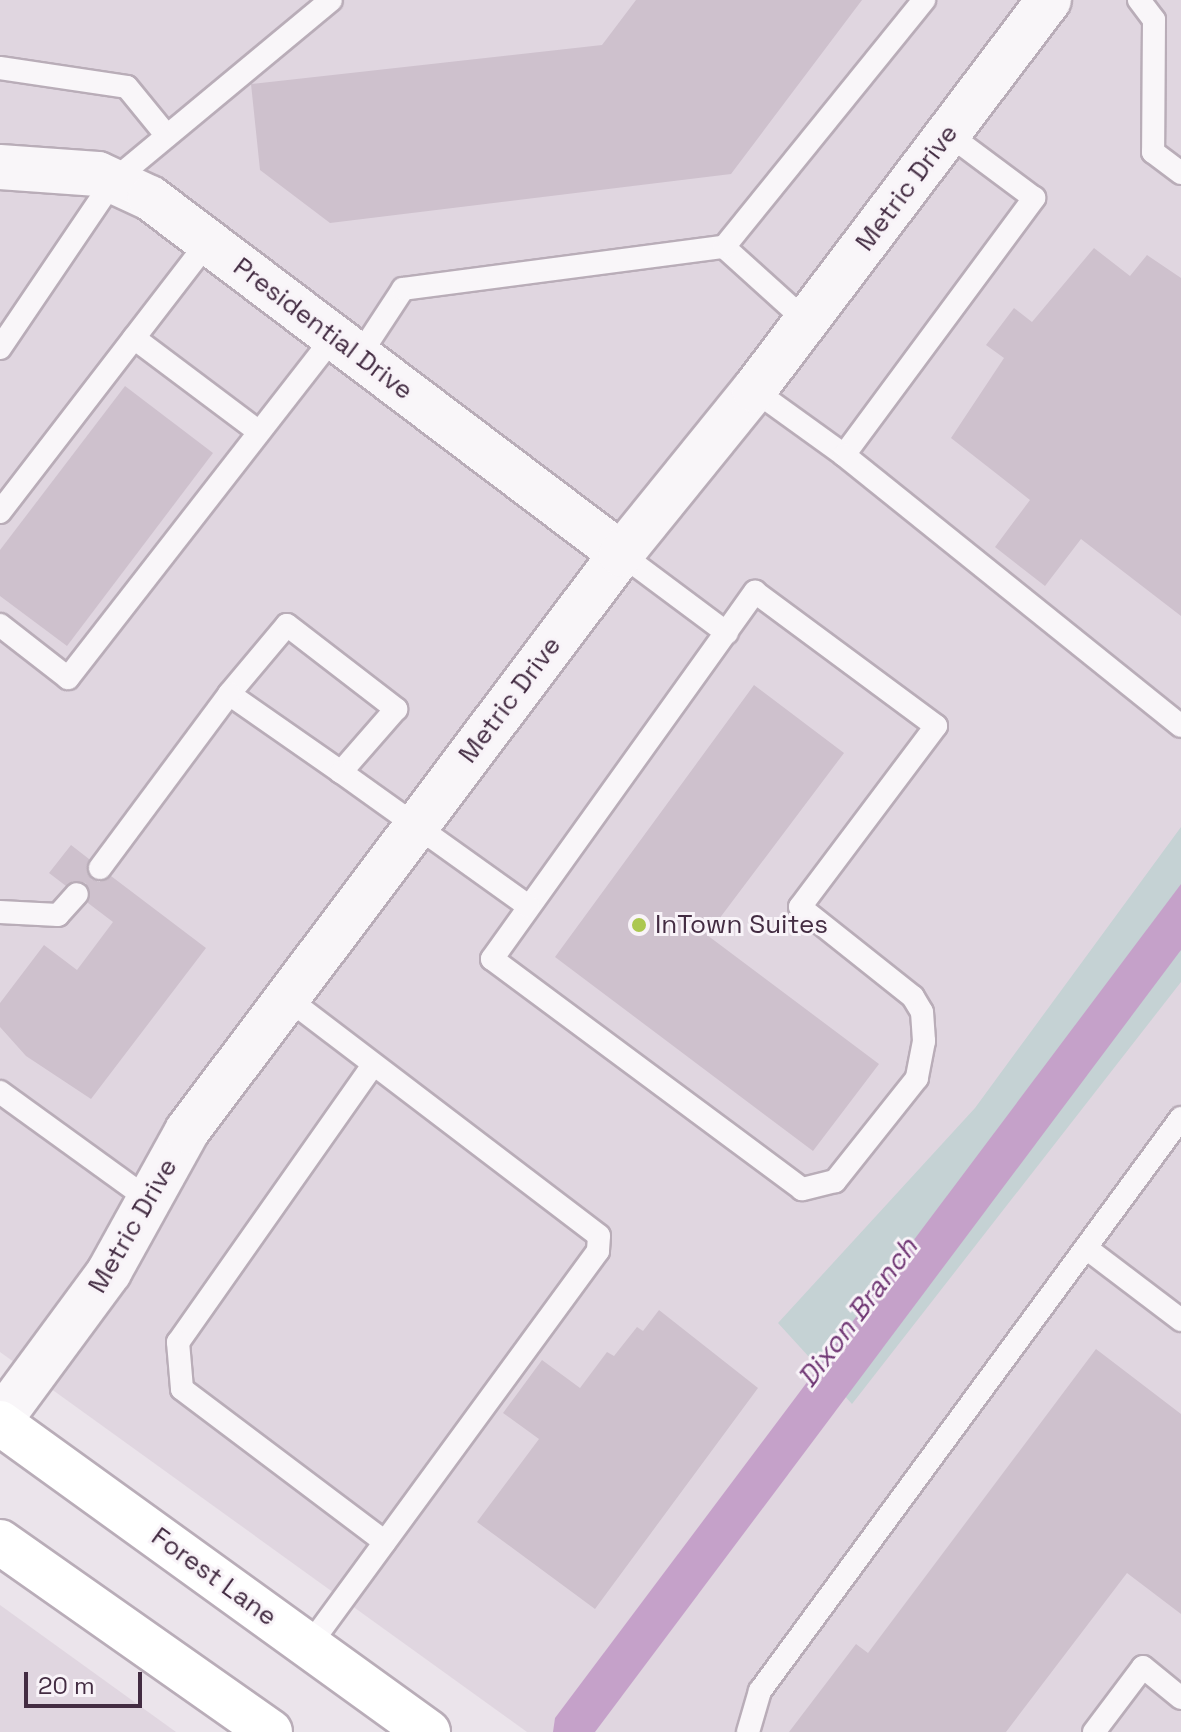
<!DOCTYPE html>
<html>
<head>
<meta charset="utf-8">
<style>
	body { margin:0 }
	#map { position:relative; width:1181px; height:1732px; overflow:hidden; background:#ebe4eb; font-family:"Space Grotesk",sans-serif }
	div>[style] { position:absolute }
	.built>* { inset:0; background:#e0d6e0 }
	.green>* { inset:0; background:#c5d2d4 }
	.water>* { inset:0; background:#c5a1c9 }
	.building>* { inset:0; background:#cec1cd }
	.roads { filter:drop-shadow(2px 0 #b9adb8) drop-shadow(-2px 0 #b9adb8) drop-shadow(0 2px #b9adb8) drop-shadow(0 -2px #b9adb8) }
	.service>* { height:22px; margin:-11px; padding:0 11px; transform-origin:11px; border-radius:11px; background:#f9f6f9 }
	.minor>* { height:44px; margin:-22px; padding:0 22px; transform-origin:22px; border-radius:22px; background:#f9f6f9 }
	.secondary>* { height:44px; margin:-22px; padding:0 22px; transform-origin:22px; border-radius:22px; background:#fff }
	.dots>* { width:22px; height:22px; translate:-50% -50%; box-sizing:border-box; border:4px solid #f8f3f8; border-radius:50% }
	span { translate:-50% -50%; white-space:nowrap; text-align:center; line-height:1.15; -webkit-text-stroke:6px #f8f3f8; paint-order:stroke }
	.street-label { font-size:26px; color:#432c42 }
	.poi-label { font-size:26px; color:#432c42 }
	.left { translate:0 -50%; text-align:left }
	.water-label { font-size:28px; color:#713875; font-style:italic }
	.scale { position:absolute; left:24px; top:1672px; width:118px; height:36px; box-sizing:border-box; border:4px solid #432c42; border-top:0; padding-left:10px; font-size:24px; line-height:28px; white-space:nowrap; color:#432c42; -webkit-text-stroke:6px #f8f3f8; paint-order:stroke }
</style>
</head>
<body>
<div id="map">
	<div class="built">
		<div style="clip-path:polygon(0 0,1181px 0,1181px 1732px,527px 1732px,0 1352px)"></div>
		<div style="clip-path:polygon(0 1605px,176px 1732px,0 1732px)"></div>
	</div>
	<div class="green">
		<div style="clip-path:polygon(1181px 827px,1181px 982px,852px 1404px,778px 1323px,975px 1108px)"></div>
	</div>
	<div class="water">
		<div style="clip-path:polygon(1181px 884px,1181px 950px,595px 1732px,553px 1732px,555px 1718px)"></div>
	</div>
	<div class="building">
		<div style="clip-path:polygon(636px 0,862px 0,731px 174px,330px 223px,260px 170px,251px 84px,602px 45px)"></div>
		<div style="clip-path:polygon(1094px 248px,1130px 276px,1147px 255px,1181px 278px,1181px 616px,1081px 539px,1045px 586px,995px 547px,1030px 500px,951px 438px,1004px 358px,986px 345px,1014px 308px,1032px 322px)"></div>
		<div style="clip-path:polygon(125px 386px,213px 453px,67px 646px,0 596px,0 550px)"></div>
		<div style="clip-path:polygon(754px 685px,844px 753px,707px 935px,879px 1064px,813px 1151px,555px 957px)"></div>
		<div style="clip-path:polygon(71px 845px,89px 859px,91px 879px,99px 882px,111px 876px,206px 948px,91px 1099px,26px 1056px,0 1027px,0 1003px,44px 945px,77px 970px,113px 922px,88px 903px,86px 883px,73px 881px,66px 886px,49px 873px)"></div>
		<div style="clip-path:polygon(659px 1310px,758px 1388px,595px 1609px,477px 1522px,539px 1439px,503px 1413px,542px 1360px,580px 1388px,607px 1352px,614px 1356px,637px 1327px,643px 1331px)"></div>
		<div style="clip-path:polygon(1096px 1349px,1181px 1414px,1181px 1614px,1127px 1573px,1006px 1732px,789px 1732px,856px 1644px,868px 1653px)"></div>
	</div>
	<div class="roads">
		<div class="service">
			<div style="left:1139px;top:0;width:25px;rotate:53deg"></div>
			<div style="left:1154px;top:20px;width:132px;rotate:90.4deg"></div>
			<div style="left:1153px;top:152px;width:35px;rotate:37deg"></div>
			<div style="left:0;top:68px;width:128px;rotate:8.5deg"></div>
			<div style="left:127px;top:87px;width:63px;rotate:50.8deg"></div>
			<div style="left:724px;top:247px;width:110px;rotate:42.1deg"></div>
			<div style="left:134px;top:338px;width:156px;rotate:36.9deg"></div>
			<div style="left:0;top:348px;width:202px;rotate:-55.9deg"></div>
			<div style="left:113px;top:181px;width:283px;rotate:-39.7deg"></div>
			<div style="left:359px;top:356px;width:80px;rotate:-56.7deg"></div>
			<div style="left:403px;top:289px;width:324px;rotate:-7.5deg"></div>
			<div style="left:724px;top:247px;width:318px;rotate:-51deg"></div>
			<div style="left:754px;top:390px;width:111px;rotate:35.8deg"></div>
			<div style="left:844px;top:455px;width:320px;rotate:-53.5deg"></div>
			<div style="left:1034px;top:198px;width:107px;rotate:-143.3deg"></div>
			<div style="left:844px;top:455px;width:432px;rotate:38.8deg"></div>
			<div style="left:0;top:512px;width:341px;rotate:-52.4deg"></div>
			<div style="left:621px;top:554px;width:132px;rotate:36.7deg"></div>
			<div style="left:755px;top:592px;width:225px;rotate:36.5deg"></div>
			<div style="left:936px;top:726px;width:226px;rotate:126.9deg"></div>
			<div style="left:800px;top:907px;width:144px;rotate:38.5deg"></div>
			<div style="left:913px;top:997px;width:17px;rotate:59deg"></div>
			<div style="left:922px;top:1012px;width:29px;rotate:86deg"></div>
			<div style="left:924px;top:1041px;width:38px;rotate:101deg"></div>
			<div style="left:917px;top:1078px;width:132px;rotate:128.5deg"></div>
			<div style="left:835px;top:1181px;width:34px;rotate:166deg"></div>
			<div style="left:802px;top:1189px;width:386px;rotate:-143.4deg"></div>
			<div style="left:492px;top:959px;width:452px;rotate:-54.4deg"></div>
			<div style="left:0;top:625px;width:86px;rotate:37.9deg"></div>
			<div style="left:68px;top:678px;width:432px;rotate:-52.1deg"></div>
			<div style="left:341px;top:772px;width:136px;rotate:-145.1deg"></div>
			<div style="left:229px;top:694px;width:90px;rotate:-50deg"></div>
			<div style="left:287px;top:625px;width:138px;rotate:37.6deg"></div>
			<div style="left:396px;top:709px;width:84px;rotate:131.1deg"></div>
			<div style="left:341px;top:772px;width:230px;rotate:35.6deg"></div>
			<div style="left:100px;top:868px;width:217px;rotate:-53.4deg"></div>
			<div style="left:0;top:912px;width:58px;rotate:3deg"></div>
			<div style="left:58px;top:915px;width:28px;rotate:-48deg"></div>
			<div style="left:287px;top:998px;width:392px;rotate:37.3deg"></div>
			<div style="left:599px;top:1236px;width:15px;rotate:94deg"></div>
			<div style="left:598px;top:1251px;width:489px;rotate:126.2deg"></div>
			<div style="left:373px;top:1065px;width:339px;rotate:125.1deg"></div>
			<div style="left:178px;top:1342px;width:47px;rotate:85.1deg"></div>
			<div style="left:182px;top:1389px;width:254px;rotate:37deg"></div>
			<div style="left:0;top:1092px;width:184px;rotate:35.9deg"></div>
			<div style="left:1086px;top:1248px;width:119px;rotate:37.2deg"></div>
			<div style="left:748px;top:1732px;width:43px;rotate:-73.7deg"></div>
			<div style="left:760px;top:1691px;width:711px;rotate:-53.69deg"></div>
			<div style="left:1094px;top:1732px;width:81px;rotate:-53deg"></div>
			<div style="left:1143px;top:1667px;width:49px;rotate:39.2deg"></div>
		</div>
		<div class="minor">
			<div style="left:0;top:167px;width:98px;rotate:4.1deg"></div>
			<div style="left:98px;top:174px;width:57px;rotate:24.8deg"></div>
			<div style="left:150px;top:198px;width:590px;rotate:37.08deg"></div>
			<div style="left:0;top:1420px;width:184px;rotate:-53.6deg"></div>
			<div style="left:109px;top:1272px;width:161px;rotate:-61deg"></div>
			<div style="left:187px;top:1131px;width:722px;rotate:-53.05deg"></div>
			<div style="left:621px;top:554px;width:211px;rotate:-51deg"></div>
			<div style="left:754px;top:390px;width:489px;rotate:-52.9deg"></div>
		</div>
		<div class="secondary">
			<div style="left:0;top:1423px;width:528px;rotate:35.83deg"></div>
			<div style="left:0;top:1542px;width:330px;rotate:35.1deg"></div>
		</div>
	</div>
	<div class="dots">
		<div style="left:639px;top:925px;background:#acc850"></div>
	</div>
	<div class="street-label">
		<span style="left:907px;top:188px;rotate:-53deg">Metric Drive</span>
		<span style="left:323px;top:329px;rotate:37deg">Presidential Drive</span>
		<span style="left:510px;top:700px;rotate:-53deg">Metric Drive</span>
		<span style="left:133px;top:1226px;rotate:-60deg">Metric Drive</span>
		<span style="left:214px;top:1577px;rotate:36deg">Forest Lane</span>
	</div>
	<div class="poi-label">
		<span class="left" style="left:655px;top:925px">InTown Suites</span>
	</div>
	<div class="water-label">
		<span style="left:857px;top:1312px;rotate:-53deg">Dixon Branch</span>
	</div>
	<div class="scale">20 m</div>
</div>
</body>
</html>
